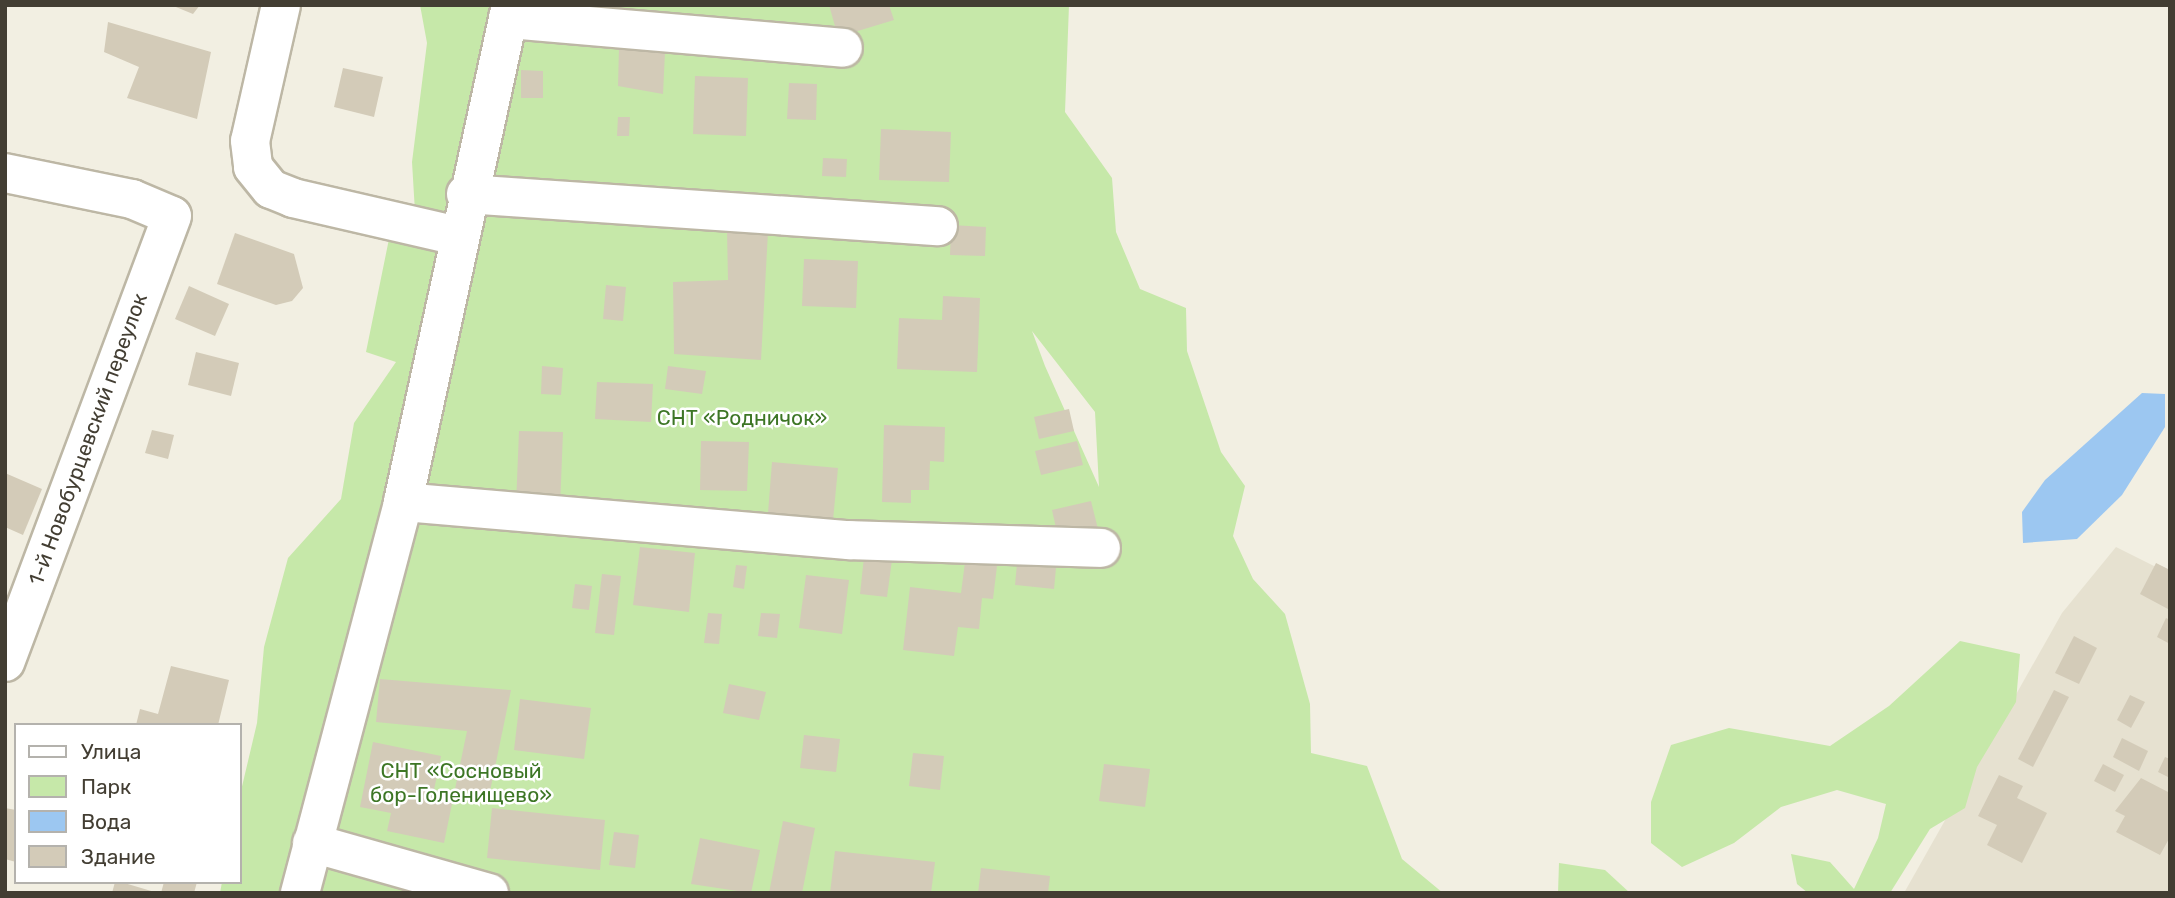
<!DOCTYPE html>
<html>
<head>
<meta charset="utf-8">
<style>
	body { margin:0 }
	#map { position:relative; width:2175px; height:898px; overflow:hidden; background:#f2efe2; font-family:Rubik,sans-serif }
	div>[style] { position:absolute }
	.residential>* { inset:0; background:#e6e1d0 }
	.green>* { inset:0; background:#c6e8a9 }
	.water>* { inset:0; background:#9cc7f1 }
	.building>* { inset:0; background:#d3cbb8 }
	.roads { filter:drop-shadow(2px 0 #bdb7a5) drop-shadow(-2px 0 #bdb7a5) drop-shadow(0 2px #bdb7a5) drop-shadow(0 -2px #bdb7a5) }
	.minor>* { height:38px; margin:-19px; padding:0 19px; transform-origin:19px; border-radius:19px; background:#fff }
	span { translate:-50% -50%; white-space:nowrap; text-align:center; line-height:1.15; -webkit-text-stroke:5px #fff; paint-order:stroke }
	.park-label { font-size:21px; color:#3d7625 }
	.street-label { font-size:21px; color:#433e33 }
	.frame { position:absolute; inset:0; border:7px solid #433e33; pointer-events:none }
	.legend { position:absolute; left:14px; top:723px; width:228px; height:161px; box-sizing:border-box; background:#fff; border:2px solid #b4b2ad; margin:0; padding:9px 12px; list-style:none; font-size:21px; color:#433e33 }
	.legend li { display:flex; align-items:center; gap:14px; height:35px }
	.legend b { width:35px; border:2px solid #b4b2ad }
</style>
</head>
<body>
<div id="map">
	<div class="residential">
		<div style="clip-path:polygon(2116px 547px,2170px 574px,2170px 893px,1904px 893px,2062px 613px)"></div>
	</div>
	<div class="green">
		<div style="clip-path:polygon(420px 5px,496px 5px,452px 209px,377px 529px,279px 893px,220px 893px,222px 882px,240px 882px,240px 795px,257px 723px,264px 647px,288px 558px,341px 499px,354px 423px,396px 362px,366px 352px,390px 234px,415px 212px,412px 162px,427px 43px)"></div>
		<div style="clip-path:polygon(evenodd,527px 5px,1069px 5px,1065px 112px,1112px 178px,1116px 232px,1140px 289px,1186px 308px,1187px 351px,1221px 452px,1245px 486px,1233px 536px,1253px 579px,1285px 614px,1310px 704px,1311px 753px,1367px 766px,1402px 859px,1443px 893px,318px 893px,527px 5px,1032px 331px,1095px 412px,1099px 487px,1045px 366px,1032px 331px)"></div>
		<div style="clip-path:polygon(1960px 641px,2020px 654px,2016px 702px,1977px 767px,1965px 808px,1930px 829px,1890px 893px,1808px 893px,1797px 884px,1791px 854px,1830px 862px,1854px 889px,1878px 838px,1886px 804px,1837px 790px,1781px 807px,1734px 843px,1682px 867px,1651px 843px,1651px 802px,1671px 745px,1729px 728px,1830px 746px,1889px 706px)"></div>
		<div style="clip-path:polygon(1559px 863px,1605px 870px,1630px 893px,1558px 893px)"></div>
	</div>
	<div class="water">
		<div style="clip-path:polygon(2142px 393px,2165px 394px,2165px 427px,2122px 495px,2077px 539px,2023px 543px,2022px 512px,2045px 480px)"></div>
	</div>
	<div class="building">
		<div style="clip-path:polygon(171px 5px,200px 5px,193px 14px)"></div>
		<div style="clip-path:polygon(829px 5px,889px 5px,894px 20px,838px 37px)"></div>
		<div style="clip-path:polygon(108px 22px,211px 52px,197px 119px,127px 98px,139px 67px,104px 52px)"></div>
		<div style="clip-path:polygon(619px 47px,665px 52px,663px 94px,618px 86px)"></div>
		<div style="clip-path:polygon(343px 68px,383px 77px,374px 117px,334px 107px)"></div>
		<div style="clip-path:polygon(521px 70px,543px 71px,543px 98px,521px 98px)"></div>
		<div style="clip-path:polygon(695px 76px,748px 78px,746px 136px,693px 134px)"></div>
		<div style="clip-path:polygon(789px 83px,817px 84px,816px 120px,787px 119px)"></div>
		<div style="clip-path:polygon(618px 117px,630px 117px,629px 136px,617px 136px)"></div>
		<div style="clip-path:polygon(881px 129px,951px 132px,949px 182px,879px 180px)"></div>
		<div style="clip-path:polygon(823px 158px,847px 159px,846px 177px,822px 176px)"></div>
		<div style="clip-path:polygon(951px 225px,986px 227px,985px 256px,950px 255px)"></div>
		<div style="clip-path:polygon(727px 231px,768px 232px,761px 360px,674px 354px,673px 282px,728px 280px)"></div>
		<div style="clip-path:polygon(235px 233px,294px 254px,303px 288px,292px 301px,276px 305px,217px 284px)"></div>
		<div style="clip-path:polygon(804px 259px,858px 261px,856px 308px,802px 306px)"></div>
		<div style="clip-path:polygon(606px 285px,626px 287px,623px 321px,603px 319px)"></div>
		<div style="clip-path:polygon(189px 286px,229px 304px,215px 336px,175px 319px)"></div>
		<div style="clip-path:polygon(943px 296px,980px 298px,977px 372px,897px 369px,899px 318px,942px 320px)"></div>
		<div style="clip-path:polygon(196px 352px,239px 363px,231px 396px,188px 385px)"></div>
		<div style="clip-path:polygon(542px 366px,563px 368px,561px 395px,541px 394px)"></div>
		<div style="clip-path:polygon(668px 366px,706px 371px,702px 394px,665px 389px)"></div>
		<div style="clip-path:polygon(597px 382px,653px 384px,651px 422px,595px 419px)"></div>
		<div style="clip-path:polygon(1069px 409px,1074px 431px,1039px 439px,1034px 417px)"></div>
		<div style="clip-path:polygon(884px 425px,945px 427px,944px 462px,930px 461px,929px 490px,911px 490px,911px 503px,882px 502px)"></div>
		<div style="clip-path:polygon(152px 430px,174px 435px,168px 459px,145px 453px)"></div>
		<div style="clip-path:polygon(519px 431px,563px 432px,560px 507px,516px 505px)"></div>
		<div style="clip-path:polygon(701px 441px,749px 442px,747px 491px,700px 490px)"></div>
		<div style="clip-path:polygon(1077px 441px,1083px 465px,1041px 475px,1035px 451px)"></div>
		<div style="clip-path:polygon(772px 462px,838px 468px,833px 520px,768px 513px)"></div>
		<div style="clip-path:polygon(5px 473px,42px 489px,23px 535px,5px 527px)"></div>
		<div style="clip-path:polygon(1091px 501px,1100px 537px,1060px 546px,1052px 510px)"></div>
		<div style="clip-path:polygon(640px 547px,695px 553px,689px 612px,633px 605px)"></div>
		<div style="clip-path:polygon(864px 557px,892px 560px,887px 597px,860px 594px)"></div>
		<div style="clip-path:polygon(965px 562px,997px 566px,993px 599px,982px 598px,979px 629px,958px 627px,954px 656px,903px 650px,910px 587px,961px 593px)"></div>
		<div style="clip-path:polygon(2156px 563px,2170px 570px,2168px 609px,2140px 594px)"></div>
		<div style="clip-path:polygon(1017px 564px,1056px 568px,1054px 589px,1015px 585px)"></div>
		<div style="clip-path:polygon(736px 565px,747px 566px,744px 589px,733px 587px)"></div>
		<div style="clip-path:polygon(602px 574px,621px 576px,614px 635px,595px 633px)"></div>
		<div style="clip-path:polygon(806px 575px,849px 580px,842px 634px,799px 628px)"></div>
		<div style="clip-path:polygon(575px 584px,592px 586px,589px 610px,572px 608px)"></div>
		<div style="clip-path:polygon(708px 613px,722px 614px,719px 644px,704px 643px)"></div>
		<div style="clip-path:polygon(761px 613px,780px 614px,777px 638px,758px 636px)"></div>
		<div style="clip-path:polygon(2166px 618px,2170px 620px,2170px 644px,2157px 637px)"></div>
		<div style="clip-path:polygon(2074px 636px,2097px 648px,2079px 684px,2055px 673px)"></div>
		<div style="clip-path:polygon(171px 666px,229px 680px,218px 725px,136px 725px,140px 709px,158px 714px)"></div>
		<div style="clip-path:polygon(380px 679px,511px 690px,489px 796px,455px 789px,467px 731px,376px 722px)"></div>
		<div style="clip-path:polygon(729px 684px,766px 692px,759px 720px,723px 713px)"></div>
		<div style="clip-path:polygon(2054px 690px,2069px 697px,2033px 767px,2018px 759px)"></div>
		<div style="clip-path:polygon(2130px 695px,2145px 702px,2131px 728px,2117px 720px)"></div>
		<div style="clip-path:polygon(520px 699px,591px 708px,584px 759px,514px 750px)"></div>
		<div style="clip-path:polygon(804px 735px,840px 739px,836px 772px,800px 768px)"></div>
		<div style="clip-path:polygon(2122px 738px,2148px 751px,2139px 771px,2113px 757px)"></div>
		<div style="clip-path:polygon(373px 742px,441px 756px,434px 790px,454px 794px,444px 843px,387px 831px,391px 813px,360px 807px)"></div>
		<div style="clip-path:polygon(913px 753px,944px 756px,940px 790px,909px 786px)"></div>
		<div style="clip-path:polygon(2165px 757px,2170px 759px,2170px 778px,2158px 772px)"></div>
		<div style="clip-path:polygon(1104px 764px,1150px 769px,1145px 807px,1099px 801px)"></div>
		<div style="clip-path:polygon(2103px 764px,2124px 775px,2115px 792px,2094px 781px)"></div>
		<div style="clip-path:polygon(1999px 775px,2023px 786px,2017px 798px,2047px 813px,2022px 863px,1987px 845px,1997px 825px,1978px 816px)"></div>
		<div style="clip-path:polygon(2141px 778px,2170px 793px,2170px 837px,2160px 855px,2116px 832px,2125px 816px,2115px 811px)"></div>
		<div style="clip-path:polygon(5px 808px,16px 810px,16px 862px,5px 859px)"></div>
		<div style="clip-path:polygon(492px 808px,605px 820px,600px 870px,487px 858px)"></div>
		<div style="clip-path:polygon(783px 821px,815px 828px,802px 893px,769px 893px)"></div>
		<div style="clip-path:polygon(614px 832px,639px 835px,635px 868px,609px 865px)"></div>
		<div style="clip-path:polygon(700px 838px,760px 850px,751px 893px,691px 884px)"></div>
		<div style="clip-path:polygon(835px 851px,935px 862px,931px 893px,830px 893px)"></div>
		<div style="clip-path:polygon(981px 868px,1050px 876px,1048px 893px,978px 893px)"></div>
		<div style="clip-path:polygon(115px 882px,121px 882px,158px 893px,112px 893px)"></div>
		<div style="clip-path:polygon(164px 882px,197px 882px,194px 893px,161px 893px)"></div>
	</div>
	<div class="roads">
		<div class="minor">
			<div style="left:281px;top:5px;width:139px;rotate:102.8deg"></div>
			<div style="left:250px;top:141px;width:26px;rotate:83deg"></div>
			<div style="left:253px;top:167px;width:28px;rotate:51deg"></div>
			<div style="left:271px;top:189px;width:24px;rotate:22deg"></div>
			<div style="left:293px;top:198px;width:168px;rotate:13deg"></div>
			<div style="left:508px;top:19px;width:336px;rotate:4.9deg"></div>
			<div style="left:5px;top:173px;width:130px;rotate:11.6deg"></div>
			<div style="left:132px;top:199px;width:43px;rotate:23deg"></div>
			<div style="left:172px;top:216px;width:476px;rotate:110.5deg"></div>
			<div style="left:466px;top:194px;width:473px;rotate:3.9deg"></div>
			<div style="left:403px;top:502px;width:448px;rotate:4.9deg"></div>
			<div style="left:849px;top:540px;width:252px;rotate:1.8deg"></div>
			<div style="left:312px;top:843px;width:184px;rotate:15.8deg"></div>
			<div style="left:300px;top:893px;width:404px;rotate:-75.2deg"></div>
			<div style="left:403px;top:502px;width:509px;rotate:-77.74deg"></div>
		</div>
	</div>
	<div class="park-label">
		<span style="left:742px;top:418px">СНТ «Родничок»</span>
		<span style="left:461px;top:783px">СНТ «Сосновый<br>бор-Голенищево»</span>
	</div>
	<div class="street-label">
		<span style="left:88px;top:439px;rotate:-70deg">1-й Новобурцевский переулок</span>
	</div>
	<div class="frame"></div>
	<ul class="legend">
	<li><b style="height:9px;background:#fff"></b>Улица</li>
	<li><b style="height:19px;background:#c6e8a9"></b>Парк</li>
	<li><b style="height:19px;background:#9cc7f1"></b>Вода</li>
	<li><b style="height:19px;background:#d3cbb8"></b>Здание</li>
	</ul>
</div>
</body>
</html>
